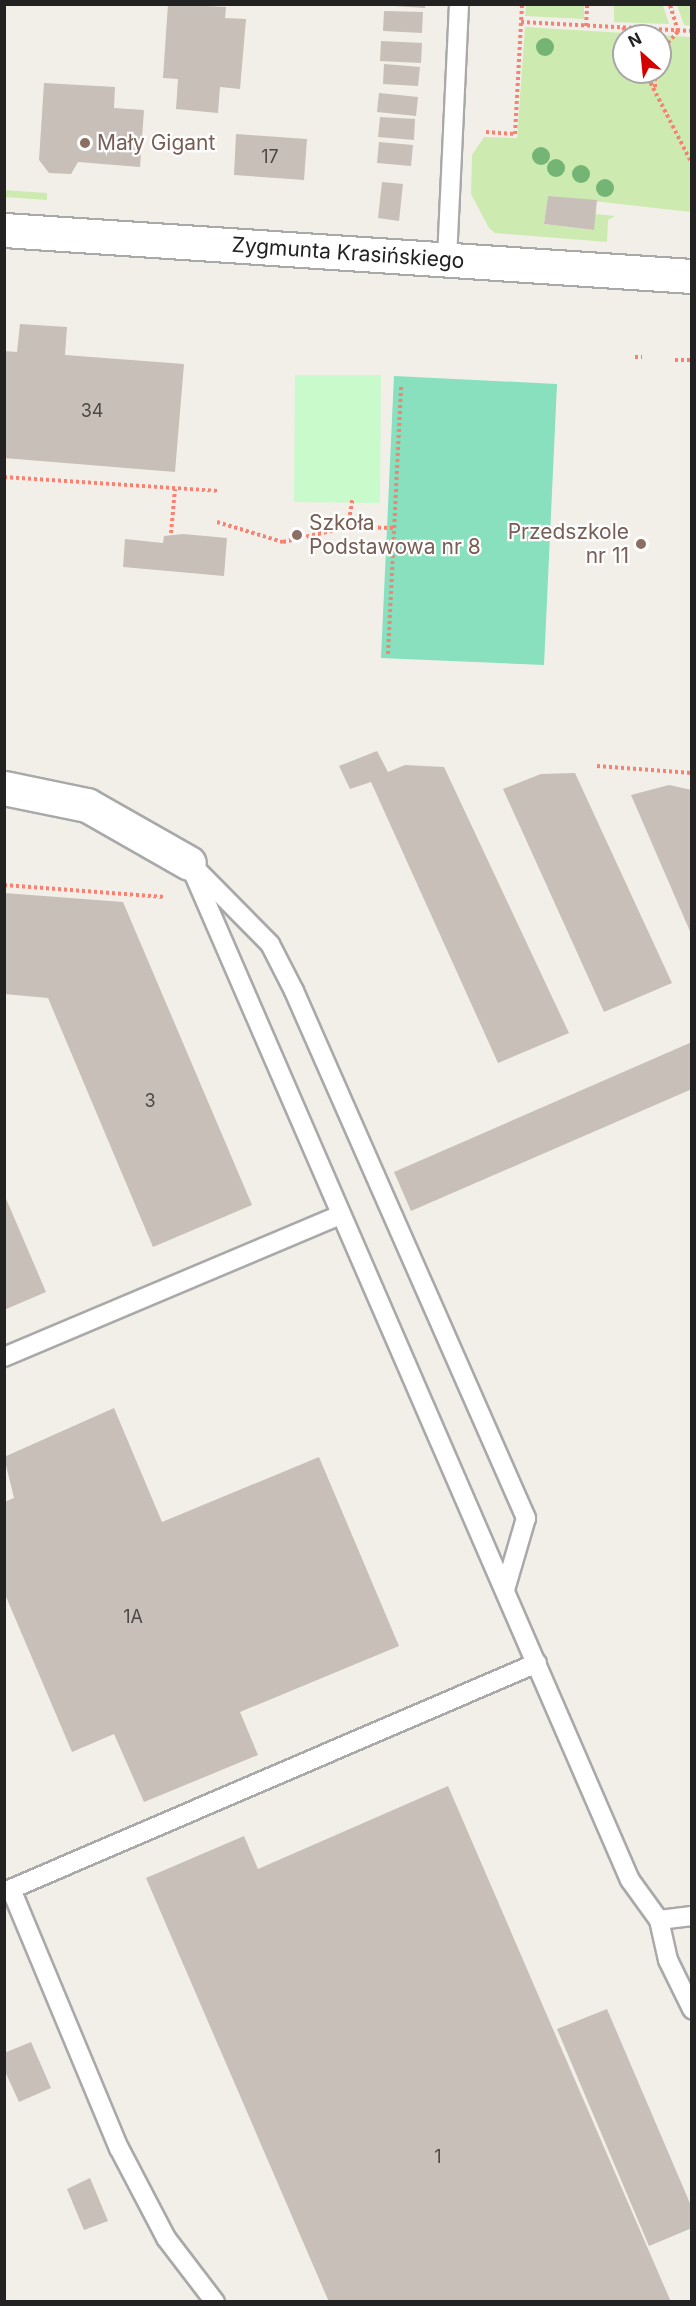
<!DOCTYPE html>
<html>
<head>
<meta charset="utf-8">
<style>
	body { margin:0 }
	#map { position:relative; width:696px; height:2306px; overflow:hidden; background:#f2efe9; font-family:Inter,sans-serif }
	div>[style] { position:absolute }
	.grass>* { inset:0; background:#cdebb0 }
	.park>* { inset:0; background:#c8facc }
	.pitch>* { inset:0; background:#88e0be }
	.building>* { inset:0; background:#c7bfb8 }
	.path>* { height:4px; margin-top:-2px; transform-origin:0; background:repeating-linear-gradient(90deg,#fa8072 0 3px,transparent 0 6px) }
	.roads { filter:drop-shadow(2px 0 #a9a9a9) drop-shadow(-2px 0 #a9a9a9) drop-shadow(0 2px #a9a9a9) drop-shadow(0 -2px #a9a9a9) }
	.service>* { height:18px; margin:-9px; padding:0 9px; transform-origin:9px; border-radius:9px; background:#fff }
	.minor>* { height:33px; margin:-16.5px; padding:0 16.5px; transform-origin:16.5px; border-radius:16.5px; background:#fff }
	.trees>* { width:18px; height:18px; margin:-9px; border-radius:50%; background:#74b475 }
	.dots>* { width:16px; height:16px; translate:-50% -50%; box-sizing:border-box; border:3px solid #fff; border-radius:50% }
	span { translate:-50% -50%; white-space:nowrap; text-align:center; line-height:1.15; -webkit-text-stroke:4.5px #fff; paint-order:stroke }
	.number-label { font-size:18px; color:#4b4948 }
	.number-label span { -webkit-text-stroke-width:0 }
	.education-label { font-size:21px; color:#785e54 }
	.left { translate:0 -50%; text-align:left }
	.right { translate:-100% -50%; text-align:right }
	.street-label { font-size:21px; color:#222 }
	.frame { position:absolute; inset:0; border:6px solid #222; pointer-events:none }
	.north { position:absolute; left:612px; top:24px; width:60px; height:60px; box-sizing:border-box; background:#fff; border:2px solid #a7a7a7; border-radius:50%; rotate:333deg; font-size:16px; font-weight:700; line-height:24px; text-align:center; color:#222 }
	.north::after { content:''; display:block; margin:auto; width:21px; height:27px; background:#d40000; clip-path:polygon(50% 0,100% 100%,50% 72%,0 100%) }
</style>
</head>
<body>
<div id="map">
	<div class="grass">
		<div style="clip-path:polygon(526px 5px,584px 5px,584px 19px,525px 16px)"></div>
		<div style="clip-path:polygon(614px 5px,663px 5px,669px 24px,614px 22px)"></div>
		<div style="clip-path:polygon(677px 5px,691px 5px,691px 26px,684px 25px)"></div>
		<div style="clip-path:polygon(evenodd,525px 27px,691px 37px,691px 212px,548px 196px,544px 224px,593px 230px,595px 214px,615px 216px,608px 220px,607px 242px,495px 233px,489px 228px,471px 194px,472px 155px,484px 137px,517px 138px,525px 27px,624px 36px,660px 36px,660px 72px,624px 72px,624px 36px)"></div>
		<div style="clip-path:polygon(4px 190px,47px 193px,47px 200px,5px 197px)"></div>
	</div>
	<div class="park">
		<div style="clip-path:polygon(295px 375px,381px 375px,380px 503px,294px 502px)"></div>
	</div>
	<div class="pitch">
		<div style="clip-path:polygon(394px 376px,557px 384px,544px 665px,381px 658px)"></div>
	</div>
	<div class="building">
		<div style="clip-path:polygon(168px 4px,226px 7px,225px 18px,246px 19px,240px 89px,220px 87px,218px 113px,176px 109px,178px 79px,163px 78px)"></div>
		<div style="clip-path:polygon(394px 4px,425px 4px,425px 8px,394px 6px)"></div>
		<div style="clip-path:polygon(384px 11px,423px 12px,422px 33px,383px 31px)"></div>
		<div style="clip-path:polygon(381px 41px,422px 43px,421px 63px,380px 61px)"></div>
		<div style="clip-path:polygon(384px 64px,420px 67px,418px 86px,383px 84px)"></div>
		<div style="clip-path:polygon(44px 83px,115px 87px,114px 108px,144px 110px,140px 167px,78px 162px,71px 174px,49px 173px,39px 160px)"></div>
		<div style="clip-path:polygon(379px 93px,418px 97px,416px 116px,377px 112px)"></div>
		<div style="clip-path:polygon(380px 117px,415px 119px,414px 140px,378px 137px)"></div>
		<div style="clip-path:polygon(236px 134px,307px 139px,304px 180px,234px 175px)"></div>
		<div style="clip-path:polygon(379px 142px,413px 145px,411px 166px,377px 163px)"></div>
		<div style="clip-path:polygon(382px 182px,403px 184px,399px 221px,378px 218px)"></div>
		<div style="clip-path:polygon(548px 196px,597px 200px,594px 230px,544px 224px)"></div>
		<div style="clip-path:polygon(20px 324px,67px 327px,65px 355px,184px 364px,175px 472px,4px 458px,4px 351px,17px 352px)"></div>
		<div style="clip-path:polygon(183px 534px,227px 538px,224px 576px,123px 567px,125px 539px,163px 543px,164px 536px)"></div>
		<div style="clip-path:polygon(377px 751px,388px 772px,405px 765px,444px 767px,569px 1033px,498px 1063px,371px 782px,350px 789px,339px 766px)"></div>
		<div style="clip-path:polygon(575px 773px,672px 983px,604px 1012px,503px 789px,541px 774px)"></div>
		<div style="clip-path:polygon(669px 785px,692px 790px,692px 936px,631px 795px)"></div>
		<div style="clip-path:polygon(4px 893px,123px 902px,252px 1205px,153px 1247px,48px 998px,4px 994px)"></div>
		<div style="clip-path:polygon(692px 1042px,692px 1089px,411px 1211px,394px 1172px)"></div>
		<div style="clip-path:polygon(4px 1194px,46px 1292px,4px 1310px)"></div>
		<div style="clip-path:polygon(114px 1408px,162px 1522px,319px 1457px,399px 1646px,240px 1712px,258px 1755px,144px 1802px,114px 1734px,72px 1752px,4px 1592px,4px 1502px,14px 1498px,4px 1457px)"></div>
		<div style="clip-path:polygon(448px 1786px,546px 2013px,671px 2302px,329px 2302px,146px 1878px,244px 1836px,258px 1869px)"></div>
		<div style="clip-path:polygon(607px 2009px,692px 2208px,692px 2228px,649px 2246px,557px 2029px)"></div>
		<div style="clip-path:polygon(31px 2042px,51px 2088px,19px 2102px,4px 2069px,4px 2053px)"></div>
		<div style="clip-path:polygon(90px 2178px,108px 2221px,84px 2230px,67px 2189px)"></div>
	</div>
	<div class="path">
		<div style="left:521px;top:22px;width:171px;rotate:3deg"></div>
		<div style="left:586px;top:26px;width:22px;rotate:-87deg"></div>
		<div style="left:623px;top:27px;width:10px;rotate:66deg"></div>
		<div style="left:660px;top:52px;width:28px;rotate:-49deg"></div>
		<div style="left:678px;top:31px;width:28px;rotate:-107deg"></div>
		<div style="left:645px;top:72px;width:103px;rotate:62.9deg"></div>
		<div style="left:655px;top:72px;width:18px;rotate:90deg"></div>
		<div style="left:486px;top:132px;width:29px;rotate:4deg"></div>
		<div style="left:515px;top:134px;width:130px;rotate:-86.9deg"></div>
		<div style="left:635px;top:357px;width:7px"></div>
		<div style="left:675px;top:360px;width:17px"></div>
		<div style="left:4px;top:477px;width:215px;rotate:3.7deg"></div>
		<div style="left:217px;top:522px;width:69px;rotate:16.9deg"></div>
		<div style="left:283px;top:542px;width:67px;rotate:-13deg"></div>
		<div style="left:348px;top:527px;width:46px;rotate:1.2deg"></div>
		<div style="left:348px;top:527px;width:30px;rotate:-81deg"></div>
		<div style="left:171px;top:533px;width:44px;rotate:-84.8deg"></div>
		<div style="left:388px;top:654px;width:269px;rotate:-87.2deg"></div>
		<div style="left:597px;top:766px;width:95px;rotate:4.2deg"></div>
		<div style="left:4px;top:885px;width:161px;rotate:4.3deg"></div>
	</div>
	<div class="roads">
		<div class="service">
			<div style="left:447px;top:259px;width:255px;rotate:-87.3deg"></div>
			<div style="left:189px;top:863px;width:1108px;rotate:66.56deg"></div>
			<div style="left:630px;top:1880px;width:49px;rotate:54.1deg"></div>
			<div style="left:659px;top:1920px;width:33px;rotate:-7deg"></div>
			<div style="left:197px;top:870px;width:104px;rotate:45.4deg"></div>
			<div style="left:270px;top:944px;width:53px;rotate:62.9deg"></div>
			<div style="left:294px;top:991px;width:576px;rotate:66.24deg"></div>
			<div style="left:526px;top:1518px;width:75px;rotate:106.3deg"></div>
			<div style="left:4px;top:1357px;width:365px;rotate:-22.9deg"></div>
			<div style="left:11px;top:1889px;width:281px;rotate:67.4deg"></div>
			<div style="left:119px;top:2148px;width:102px;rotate:62.4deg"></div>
			<div style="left:166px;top:2238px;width:81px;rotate:52.6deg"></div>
			<div style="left:4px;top:1892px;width:580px;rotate:-23.25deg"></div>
			<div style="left:659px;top:1920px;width:41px;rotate:77.3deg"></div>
			<div style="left:668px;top:1960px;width:55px;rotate:63.9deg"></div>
		</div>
		<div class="minor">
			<div style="left:4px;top:230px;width:690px;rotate:3.83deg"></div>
			<div style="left:4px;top:788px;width:85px;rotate:11.6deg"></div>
			<div style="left:87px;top:805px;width:117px;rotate:29.6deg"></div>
		</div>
	</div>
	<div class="trees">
		<div style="left:545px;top:47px"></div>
		<div style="left:541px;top:156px"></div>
		<div style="left:556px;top:168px"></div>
		<div style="left:581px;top:174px"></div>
		<div style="left:605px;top:188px"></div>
	</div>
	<div class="dots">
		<div style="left:85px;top:143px;background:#8d6e63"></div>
		<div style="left:297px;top:535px;background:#8d6e63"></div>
		<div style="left:641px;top:544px;background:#8d6e63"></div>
	</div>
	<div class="number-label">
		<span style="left:270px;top:157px">17</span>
		<span style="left:92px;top:411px">34</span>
		<span style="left:150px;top:1101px">3</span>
		<span style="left:133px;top:1617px">1A</span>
		<span style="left:438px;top:2157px">1</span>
	</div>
	<div class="education-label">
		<span class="left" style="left:97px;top:143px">Mały Gigant</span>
		<span class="left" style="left:309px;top:535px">Szkoła<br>Podstawowa nr 8</span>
		<span class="right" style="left:629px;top:544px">Przedszkole<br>nr 11</span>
	</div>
	<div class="street-label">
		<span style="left:348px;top:253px;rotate:4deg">Zygmunta Krasińskiego</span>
	</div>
	<div class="frame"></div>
	<div class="north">N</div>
</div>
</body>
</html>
